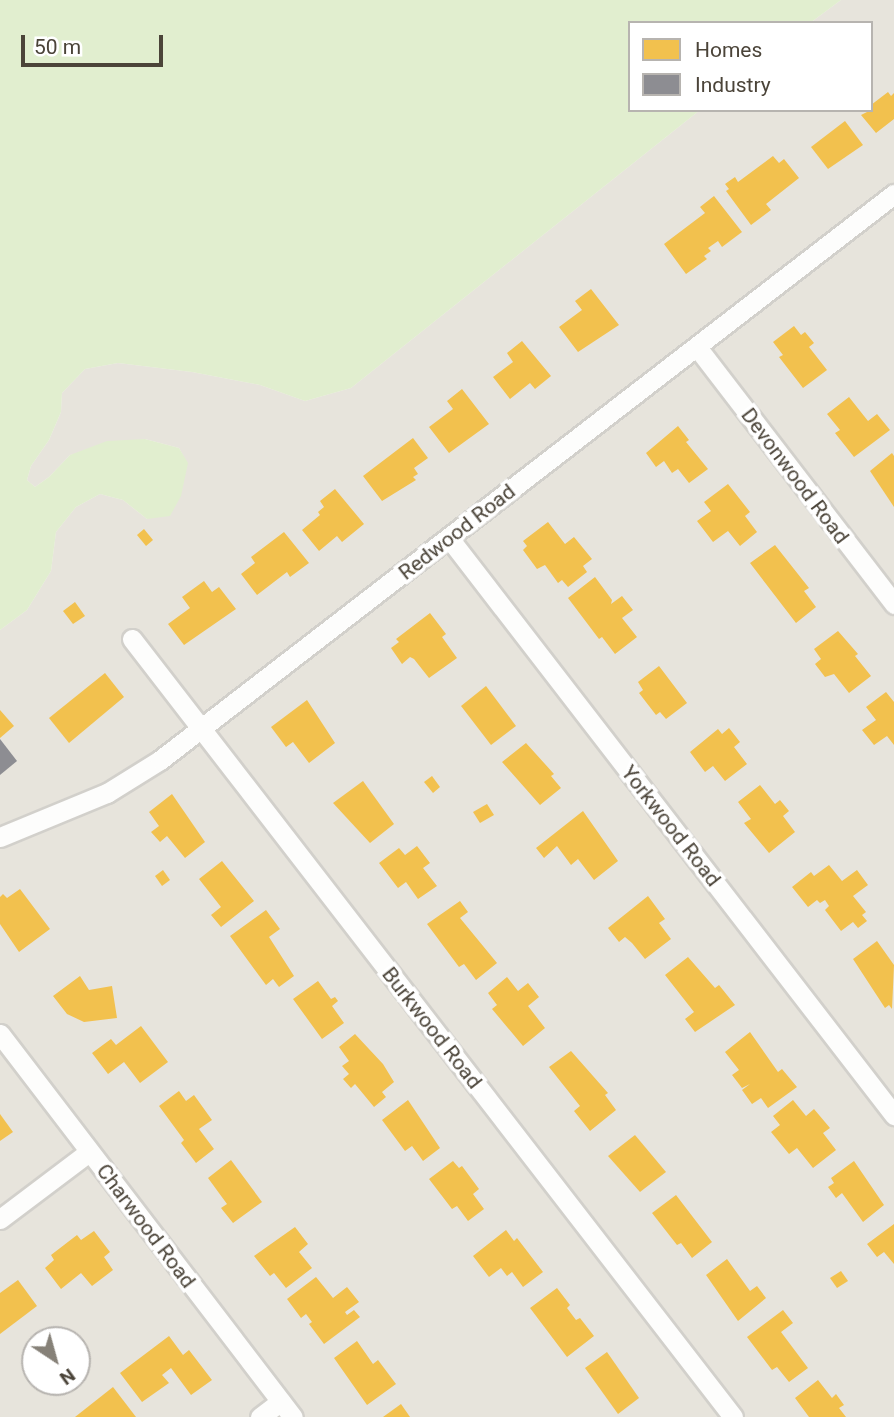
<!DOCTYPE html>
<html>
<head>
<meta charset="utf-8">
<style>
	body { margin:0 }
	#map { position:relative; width:894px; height:1417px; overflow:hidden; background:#f4f2ee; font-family:Roboto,sans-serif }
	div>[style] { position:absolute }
	.residential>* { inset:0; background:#e7e4dc }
	.green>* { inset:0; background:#e1eecf }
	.homes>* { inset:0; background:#f2c14e }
	.industry>* { inset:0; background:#8d8d92 }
	.roads { filter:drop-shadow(2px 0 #d2d0cb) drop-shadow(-2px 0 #d2d0cb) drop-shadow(0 2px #d2d0cb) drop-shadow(0 -2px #d2d0cb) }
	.minor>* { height:19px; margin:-9.5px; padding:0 9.5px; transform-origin:9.5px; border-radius:9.5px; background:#fdfdfc }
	span { translate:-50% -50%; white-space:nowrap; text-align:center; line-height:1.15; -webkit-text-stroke:7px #fff; paint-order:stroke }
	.street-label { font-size:21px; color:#4b4439 }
	.legend { position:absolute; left:628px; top:21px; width:245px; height:91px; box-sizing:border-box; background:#fff; border:2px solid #b7b4b0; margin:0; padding:9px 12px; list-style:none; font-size:21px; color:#4b4439 }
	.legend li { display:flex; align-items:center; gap:14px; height:35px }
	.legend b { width:35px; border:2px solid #b7b4b0 }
	.north { position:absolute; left:21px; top:1326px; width:70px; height:70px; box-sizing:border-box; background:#fff; border:2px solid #b7b4b0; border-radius:50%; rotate:144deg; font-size:19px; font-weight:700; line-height:28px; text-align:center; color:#4b4439 }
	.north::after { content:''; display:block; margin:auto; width:24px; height:32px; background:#868178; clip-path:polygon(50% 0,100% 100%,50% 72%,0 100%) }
	.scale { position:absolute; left:21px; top:35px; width:142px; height:32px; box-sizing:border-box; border:4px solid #4b4439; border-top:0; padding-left:9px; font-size:21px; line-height:24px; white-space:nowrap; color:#4b4439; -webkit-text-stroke:5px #fff; paint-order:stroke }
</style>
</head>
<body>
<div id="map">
	<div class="residential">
		<div style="clip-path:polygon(evenodd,841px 0,894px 0,894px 1417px,0 1417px,0 630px,27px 610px,51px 571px,56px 532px,76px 507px,100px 494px,123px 500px,147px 519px,187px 463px,179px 448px,145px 439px,70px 455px,49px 477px,35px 487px,27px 480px,31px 466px,49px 440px,61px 412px,62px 393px,85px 369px,118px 363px,192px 372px,260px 385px,305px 401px,351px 388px,700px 110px,871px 110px,871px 23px,810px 23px,841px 0,35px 1340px,77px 1340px,77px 1382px,35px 1382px,35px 1340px)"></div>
	</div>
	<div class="green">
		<div style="clip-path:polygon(0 0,841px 0,810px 23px,630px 23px,630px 110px,700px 110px,351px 388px,305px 401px,260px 385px,192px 372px,118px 363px,85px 369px,62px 393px,61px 412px,49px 440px,31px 466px,27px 480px,35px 487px,49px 477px,70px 455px,107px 441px,145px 439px,179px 448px,188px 463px,181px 496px,170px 516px,147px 519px,123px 500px,100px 494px,76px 507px,56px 532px,51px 571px,27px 610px,0 630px)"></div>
	</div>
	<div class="homes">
		<div style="clip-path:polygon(888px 92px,891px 96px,894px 93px,894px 119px,876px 133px,861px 115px,871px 110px,871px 105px)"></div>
		<div style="clip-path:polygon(845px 121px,863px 145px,828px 169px,811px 147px)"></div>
		<div style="clip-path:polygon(773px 156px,779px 163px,784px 159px,799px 178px,766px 204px,771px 210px,751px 225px,726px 191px,729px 189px,725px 184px,735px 177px,738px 182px)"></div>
		<div style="clip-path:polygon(714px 196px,742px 232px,722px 247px,718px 241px,708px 248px,711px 251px,704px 256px,707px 259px,686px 274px,664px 244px,705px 213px,700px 207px)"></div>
		<div style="clip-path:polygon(591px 289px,619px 325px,578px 352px,559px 327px,582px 310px,575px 301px)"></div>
		<div style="clip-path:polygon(794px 326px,801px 335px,805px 332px,814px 343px,809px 347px,827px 370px,803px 388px,779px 357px,783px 355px,773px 342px)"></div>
		<div style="clip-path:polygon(522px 341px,551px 376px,535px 389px,530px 383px,510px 399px,493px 377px,513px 362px,507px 353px)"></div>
		<div style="clip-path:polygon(462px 389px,489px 424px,449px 453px,429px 427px,453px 409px,447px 401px)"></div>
		<div style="clip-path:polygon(849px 397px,868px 421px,877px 414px,890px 430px,854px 457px,835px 433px,840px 430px,827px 414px)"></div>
		<div style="clip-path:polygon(678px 426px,689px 440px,686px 442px,708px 469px,689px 483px,678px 469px,672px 473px,664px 461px,656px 467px,646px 453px)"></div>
		<div style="clip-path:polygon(413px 438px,428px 458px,414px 468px,418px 474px,413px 477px,416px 480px,382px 501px,363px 476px)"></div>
		<div style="clip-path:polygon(892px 453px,894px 456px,894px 507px,870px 471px)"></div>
		<div style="clip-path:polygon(728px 484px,750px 512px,745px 516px,757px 532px,740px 546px,728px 531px,713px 542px,697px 521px,711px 511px,704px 502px)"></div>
		<div style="clip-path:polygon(335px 489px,364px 524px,342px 542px,337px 536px,319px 551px,302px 530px,320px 515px,318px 512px,324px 507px,320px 501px)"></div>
		<div style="clip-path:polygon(548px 522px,565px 544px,574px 537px,592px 559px,583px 566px,587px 572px,568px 587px,562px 580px,558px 583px,545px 565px,537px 569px,523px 550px,527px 546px,523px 541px)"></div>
		<div style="clip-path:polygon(144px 529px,153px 540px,146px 546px,137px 535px)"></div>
		<div style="clip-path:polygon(284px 532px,309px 563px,290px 577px,287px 572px,257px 595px,241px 574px,255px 563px,251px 557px)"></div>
		<div style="clip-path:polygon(775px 545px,809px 588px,804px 591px,816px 607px,796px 623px,750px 563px)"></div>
		<div style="clip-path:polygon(595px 577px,612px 600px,611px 604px,622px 596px,633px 610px,622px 618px,637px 637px,615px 654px,602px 637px,599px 639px,568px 598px)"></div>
		<div style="clip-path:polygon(204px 581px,212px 592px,219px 587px,236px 609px,184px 645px,168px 624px,190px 608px,182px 597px)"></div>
		<div style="clip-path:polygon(75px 602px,85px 616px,73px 624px,63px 611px)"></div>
		<div style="clip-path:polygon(430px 613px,446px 634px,442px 637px,457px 658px,429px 678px,414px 659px,410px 657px,402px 664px,391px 648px,399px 642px,396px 639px)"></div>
		<div style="clip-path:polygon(838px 631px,858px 654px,855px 656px,871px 676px,849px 693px,834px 674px,825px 677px,815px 664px,821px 659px,814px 649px)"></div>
		<div style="clip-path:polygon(659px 666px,687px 703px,666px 719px,660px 712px,656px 715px,639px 693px,643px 690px,638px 682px)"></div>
		<div style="clip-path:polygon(105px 673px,124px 697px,69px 743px,49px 718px)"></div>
		<div style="clip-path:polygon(486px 686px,516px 726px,491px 745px,461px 706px)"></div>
		<div style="clip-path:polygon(886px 692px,894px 702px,894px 745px,887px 736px,874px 745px,862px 730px,876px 720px,866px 707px)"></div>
		<div style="clip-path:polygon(307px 700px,335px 743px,309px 763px,293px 742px,286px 747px,271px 727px)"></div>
		<div style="clip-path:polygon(0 710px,14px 726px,0 738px)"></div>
		<div style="clip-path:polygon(729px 728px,740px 742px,734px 747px,747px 764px,725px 781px,713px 766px,705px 772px,690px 752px,718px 729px,722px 734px)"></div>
		<div style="clip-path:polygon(526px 743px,554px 774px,551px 776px,561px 788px,540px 805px,502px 762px)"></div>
		<div style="clip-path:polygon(432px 776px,440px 787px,433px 793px,424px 782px)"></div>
		<div style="clip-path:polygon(363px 781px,394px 824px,370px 843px,333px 803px)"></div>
		<div style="clip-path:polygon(760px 785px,775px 804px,780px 800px,789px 811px,783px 816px,795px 832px,769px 853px,744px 823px,751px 819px,738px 802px)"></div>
		<div style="clip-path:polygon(172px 794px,205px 842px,185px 858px,167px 836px,160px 842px,151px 832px,159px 826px,149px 812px)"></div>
		<div style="clip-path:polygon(487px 804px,494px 815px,480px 823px,473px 812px)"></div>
		<div style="clip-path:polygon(583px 811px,618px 861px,594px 880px,578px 859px,571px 865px,557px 846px,544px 858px,536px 848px)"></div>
		<div style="clip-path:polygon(417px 846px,430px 863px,423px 868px,437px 886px,418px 899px,406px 882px,398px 888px,379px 863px,399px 848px,405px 855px)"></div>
		<div style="clip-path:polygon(222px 861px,254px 901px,221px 927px,211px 915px,221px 907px,199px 879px)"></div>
		<div style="clip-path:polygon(829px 865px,842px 881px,857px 870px,868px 885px,853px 896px,866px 912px,862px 915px,867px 921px,858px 928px,853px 922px,841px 931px,825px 910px,829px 906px,825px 900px,820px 903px,817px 900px,808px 907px,792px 887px,811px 872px,814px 876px)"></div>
		<div style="clip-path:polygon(163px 870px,170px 880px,162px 886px,155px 876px)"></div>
		<div style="clip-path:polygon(20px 889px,50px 929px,19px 952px,0 924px,0 897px,3px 894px,7px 898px)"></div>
		<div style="clip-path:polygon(648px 896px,665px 919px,659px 923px,671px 939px,645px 959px,632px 943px,625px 937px,619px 942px,608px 928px)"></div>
		<div style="clip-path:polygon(460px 901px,468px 912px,460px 918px,497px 963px,476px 980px,464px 964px,459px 967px,427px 924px)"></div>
		<div style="clip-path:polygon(266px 910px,280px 929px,269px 937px,294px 976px,279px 987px,273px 979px,266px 985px,230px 936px)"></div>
		<div style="clip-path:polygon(877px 941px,894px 965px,892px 1009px,889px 1005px,885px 1008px,853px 959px)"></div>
		<div style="clip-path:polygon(688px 957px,715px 988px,719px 985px,735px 1005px,695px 1032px,685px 1019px,694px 1012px,665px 975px)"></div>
		<div style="clip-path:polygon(80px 976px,89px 990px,112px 986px,117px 1018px,84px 1022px,67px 1014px,53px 996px)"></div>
		<div style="clip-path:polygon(507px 977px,518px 991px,528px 983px,539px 997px,528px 1006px,545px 1028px,523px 1046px,492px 1009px,497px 1005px,488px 993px)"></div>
		<div style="clip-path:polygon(318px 981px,331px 999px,335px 997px,338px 1001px,332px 1006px,344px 1023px,322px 1039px,293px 999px)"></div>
		<div style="clip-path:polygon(141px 1026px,168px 1062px,140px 1083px,124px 1062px,108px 1074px,92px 1053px,111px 1039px,116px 1045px)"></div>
		<div style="clip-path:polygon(750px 1032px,778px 1072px,782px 1069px,797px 1087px,768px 1108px,761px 1098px,752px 1104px,742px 1090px,750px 1084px,742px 1088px,732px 1075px,739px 1070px,725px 1052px)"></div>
		<div style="clip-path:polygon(355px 1034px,383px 1064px,394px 1082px,382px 1092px,386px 1097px,374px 1107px,355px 1084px,351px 1088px,343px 1079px,349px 1074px,342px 1066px,349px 1061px,339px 1047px)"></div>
		<div style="clip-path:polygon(571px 1051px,608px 1093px,605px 1095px,616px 1110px,590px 1131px,574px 1111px,580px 1106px,549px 1067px)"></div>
		<div style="clip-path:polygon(179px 1091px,186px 1101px,194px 1095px,212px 1120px,199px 1129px,214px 1149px,196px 1163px,181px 1143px,184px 1140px,159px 1106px)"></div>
		<div style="clip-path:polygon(408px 1100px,440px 1148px,423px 1161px,412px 1146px,405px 1151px,382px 1120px)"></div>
		<div style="clip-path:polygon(793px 1100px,806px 1116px,814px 1109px,830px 1128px,823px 1133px,836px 1150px,813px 1168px,797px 1148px,789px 1154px,771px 1132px,780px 1125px,773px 1116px)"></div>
		<div style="clip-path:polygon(0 1114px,13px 1132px,0 1141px)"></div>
		<div style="clip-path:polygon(635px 1135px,666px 1172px,640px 1192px,608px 1156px)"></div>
		<div style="clip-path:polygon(231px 1160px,262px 1202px,233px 1223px,221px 1208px,227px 1204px,208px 1178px)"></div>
		<div style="clip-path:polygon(453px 1161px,459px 1168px,462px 1166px,479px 1189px,473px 1194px,484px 1209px,468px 1221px,457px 1206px,452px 1209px,429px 1179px)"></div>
		<div style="clip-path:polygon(854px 1161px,884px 1205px,863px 1222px,842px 1193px,836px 1198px,828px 1187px,834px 1183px,831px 1178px)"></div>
		<div style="clip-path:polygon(676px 1195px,712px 1242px,692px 1258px,681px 1243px,677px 1245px,652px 1213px)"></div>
		<div style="clip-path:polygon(894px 1224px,894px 1264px,884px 1252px,877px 1257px,867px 1244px)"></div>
		<div style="clip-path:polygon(295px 1227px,308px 1244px,299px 1252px,312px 1268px,286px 1288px,274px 1273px,270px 1276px,254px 1256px)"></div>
		<div style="clip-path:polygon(506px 1230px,514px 1241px,517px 1238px,543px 1272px,523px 1287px,512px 1272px,507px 1276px,501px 1268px,489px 1277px,473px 1256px)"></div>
		<div style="clip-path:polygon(94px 1231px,110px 1252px,104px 1257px,113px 1270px,92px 1286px,81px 1273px,61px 1289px,45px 1268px,54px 1260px,51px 1255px,77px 1235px,81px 1240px)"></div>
		<div style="clip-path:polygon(727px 1259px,750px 1291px,757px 1286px,766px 1298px,738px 1321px,706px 1275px)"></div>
		<div style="clip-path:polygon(841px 1271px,848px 1281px,837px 1288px,830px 1278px)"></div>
		<div style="clip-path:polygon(316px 1277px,333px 1298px,347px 1287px,359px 1302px,345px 1312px,347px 1315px,354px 1310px,360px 1317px,324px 1344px,309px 1324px,312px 1322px,306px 1314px,301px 1318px,287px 1299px)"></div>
		<div style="clip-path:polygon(18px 1280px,37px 1306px,0 1334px,0 1293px)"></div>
		<div style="clip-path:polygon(557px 1288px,570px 1305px,567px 1308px,576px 1320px,580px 1318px,594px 1336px,567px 1357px,530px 1308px)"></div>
		<div style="clip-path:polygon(783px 1310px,793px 1323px,781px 1332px,808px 1368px,789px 1382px,777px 1367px,772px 1370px,747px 1337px)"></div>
		<div style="clip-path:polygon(169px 1336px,183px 1355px,189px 1350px,212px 1380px,191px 1395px,171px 1368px,162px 1375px,169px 1383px,142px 1402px,120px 1373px)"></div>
		<div style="clip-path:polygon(357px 1341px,373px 1364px,378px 1360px,396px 1384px,367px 1405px,334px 1358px)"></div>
		<div style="clip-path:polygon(607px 1352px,639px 1398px,618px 1414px,585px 1368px)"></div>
		<div style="clip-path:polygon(818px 1380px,832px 1398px,836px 1394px,844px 1405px,839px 1408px,846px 1417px,809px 1417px,795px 1398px)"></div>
		<div style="clip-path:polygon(113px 1387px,136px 1417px,75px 1417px)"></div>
		<div style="clip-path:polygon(401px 1404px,410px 1417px,383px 1417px)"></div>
	</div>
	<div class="industry">
		<div style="clip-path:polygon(0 739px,17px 761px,0 775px)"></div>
	</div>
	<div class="roads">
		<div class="minor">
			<div style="left:697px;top:347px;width:324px;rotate:52.5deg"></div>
			<div style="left:449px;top:538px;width:729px;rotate:52.36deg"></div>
			<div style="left:132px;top:639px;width:983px;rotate:52.31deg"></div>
			<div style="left:0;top:837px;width:116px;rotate:-22.4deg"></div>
			<div style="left:107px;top:793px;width:62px;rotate:-31.9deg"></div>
			<div style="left:160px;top:760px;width:927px;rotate:-37.64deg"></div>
			<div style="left:0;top:1034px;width:482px;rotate:52.6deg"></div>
			<div style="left:0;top:1219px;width:111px;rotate:-37deg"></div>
			<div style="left:260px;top:1417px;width:26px;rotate:-37deg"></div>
		</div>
	</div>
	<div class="street-label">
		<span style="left:795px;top:476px;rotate:53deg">Devonwood Road</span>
		<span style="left:457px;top:532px;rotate:-38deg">Redwood Road</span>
		<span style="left:671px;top:826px;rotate:52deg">Yorkwood Road</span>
		<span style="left:432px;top:1028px;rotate:52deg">Burkwood Road</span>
		<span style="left:146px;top:1226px;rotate:53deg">Charwood Road</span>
	</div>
	<ul class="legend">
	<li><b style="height:19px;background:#f2c14e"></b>Homes</li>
	<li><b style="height:19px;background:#8d8d92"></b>Industry</li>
	</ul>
	<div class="north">N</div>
	<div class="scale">50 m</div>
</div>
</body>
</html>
